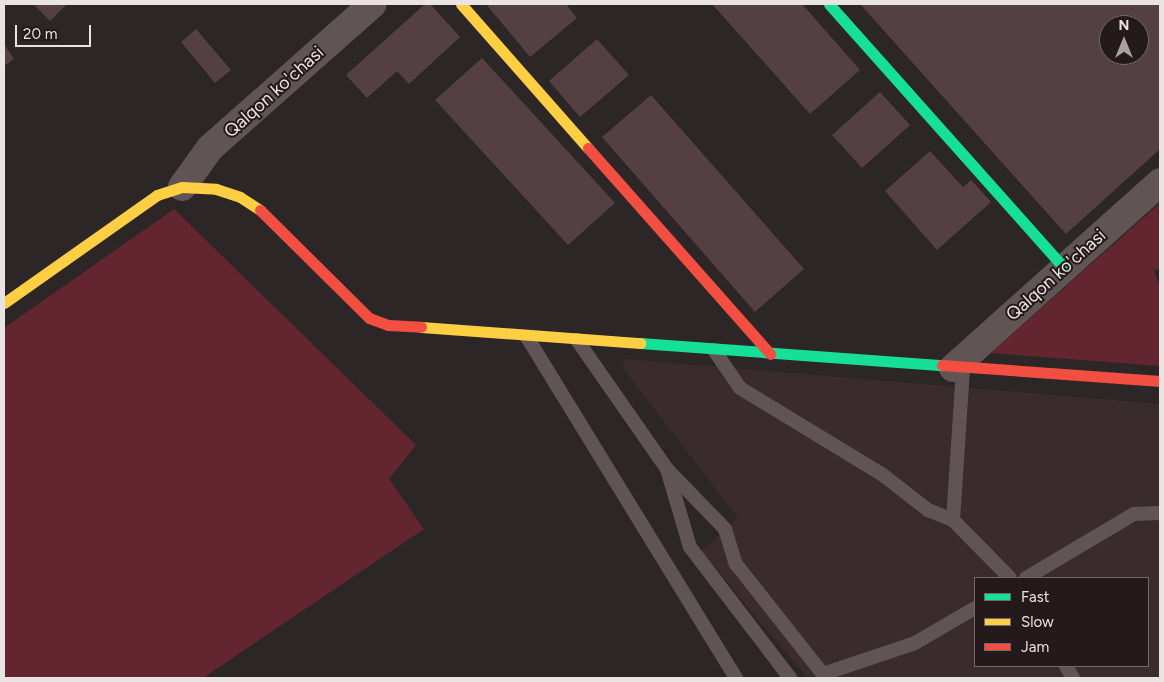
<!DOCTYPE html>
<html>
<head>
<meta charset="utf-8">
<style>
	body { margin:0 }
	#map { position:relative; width:1164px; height:682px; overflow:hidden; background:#2c2626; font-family:Figtree,sans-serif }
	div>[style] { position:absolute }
	.built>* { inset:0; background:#3a2b2d }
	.green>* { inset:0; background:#632630 }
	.building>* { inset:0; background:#544043 }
	.lane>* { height:14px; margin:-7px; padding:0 7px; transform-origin:7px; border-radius:7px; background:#615455 }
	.street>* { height:28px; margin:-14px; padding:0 14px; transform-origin:14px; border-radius:14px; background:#615455 }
	.fast>* { height:11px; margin:-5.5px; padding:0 5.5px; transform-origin:5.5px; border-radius:5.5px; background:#16e098 }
	.slow>* { height:11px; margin:-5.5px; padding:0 5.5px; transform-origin:5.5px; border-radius:5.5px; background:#ffcf43 }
	.jam>* { height:11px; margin:-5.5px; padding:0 5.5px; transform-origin:5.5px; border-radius:5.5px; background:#f24e42 }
	span { translate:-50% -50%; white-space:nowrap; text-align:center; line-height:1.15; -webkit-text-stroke:4px #241a1b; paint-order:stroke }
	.street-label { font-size:18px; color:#eae3e3 }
	.frame { position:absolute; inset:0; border:5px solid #eae3e3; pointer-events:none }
	.legend { position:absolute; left:974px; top:577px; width:175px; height:90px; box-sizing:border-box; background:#241a1b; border:1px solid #736a6b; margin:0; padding:6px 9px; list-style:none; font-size:15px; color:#eae3e3 }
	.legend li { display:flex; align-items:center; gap:10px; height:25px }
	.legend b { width:25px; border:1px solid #736a6b }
	.north { position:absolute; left:1099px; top:15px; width:50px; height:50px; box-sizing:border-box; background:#241a1b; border:1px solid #736a6b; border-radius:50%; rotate:0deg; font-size:14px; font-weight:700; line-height:20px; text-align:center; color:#eae3e3 }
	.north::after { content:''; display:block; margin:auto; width:18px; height:22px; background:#a8a1a1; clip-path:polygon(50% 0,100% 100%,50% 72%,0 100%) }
	.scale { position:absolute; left:15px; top:25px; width:76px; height:22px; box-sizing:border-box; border:2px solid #eae3e3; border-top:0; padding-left:6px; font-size:15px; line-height:18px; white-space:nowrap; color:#eae3e3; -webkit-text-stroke:4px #241a1b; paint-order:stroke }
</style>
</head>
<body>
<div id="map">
	<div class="built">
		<div style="clip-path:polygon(evenodd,626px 359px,1160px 404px,1160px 678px,807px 678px,701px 551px,738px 518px,622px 367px,626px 359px,975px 578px,1148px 578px,1148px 666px,975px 666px,975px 578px)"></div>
	</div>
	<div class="green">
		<div style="clip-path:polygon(1160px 203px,1160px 268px,1154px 271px,1160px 287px,1160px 366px,991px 353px)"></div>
		<div style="clip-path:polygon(174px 209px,416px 445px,389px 479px,424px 529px,203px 678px,4px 678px,4px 328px)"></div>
	</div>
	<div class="building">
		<div style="clip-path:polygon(33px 4px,67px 4px,50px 21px)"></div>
		<div style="clip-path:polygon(425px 4px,430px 4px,460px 37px,409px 84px,397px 71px,367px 98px,346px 75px)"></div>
		<div style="clip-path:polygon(486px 4px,566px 4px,577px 18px,530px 57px)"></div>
		<div style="clip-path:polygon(712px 4px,802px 4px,860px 70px,810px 114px)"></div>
		<div style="clip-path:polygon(evenodd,860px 4px,1160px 4px,1160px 149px,1066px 234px,860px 4px,1109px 25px,1139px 25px,1139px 55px,1109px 55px,1109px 25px)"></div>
		<div style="clip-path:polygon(196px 29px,231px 70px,215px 83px,181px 42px)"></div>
		<div style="clip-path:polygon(597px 39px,629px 75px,580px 117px,549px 81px)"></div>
		<div style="clip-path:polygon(4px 44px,14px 59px,4px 66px)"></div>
		<div style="clip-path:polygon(482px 58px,615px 203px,568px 245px,435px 100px)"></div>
		<div style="clip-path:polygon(880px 92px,910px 125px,862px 168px,832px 135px)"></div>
		<div style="clip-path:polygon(651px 95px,804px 269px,755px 312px,602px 137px)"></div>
		<div style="clip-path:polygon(930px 151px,963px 187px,971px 180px,991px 202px,937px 250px,885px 191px)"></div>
	</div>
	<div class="lane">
		<div style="left:527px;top:337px;width:400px;rotate:58.5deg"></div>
		<div style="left:577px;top:340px;width:157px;rotate:55.1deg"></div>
		<div style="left:667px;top:469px;width:81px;rotate:73.6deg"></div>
		<div style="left:690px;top:547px;width:165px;rotate:52.6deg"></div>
		<div style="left:714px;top:350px;width:46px;rotate:55.6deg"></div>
		<div style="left:740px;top:388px;width:167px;rotate:31.3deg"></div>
		<div style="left:883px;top:475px;width:57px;rotate:37.9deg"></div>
		<div style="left:928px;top:510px;width:27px;rotate:22deg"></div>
		<div style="left:953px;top:520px;width:81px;rotate:45.5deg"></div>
		<div style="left:667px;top:469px;width:83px;rotate:46deg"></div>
		<div style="left:725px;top:529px;width:37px;rotate:73deg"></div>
		<div style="left:736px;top:564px;width:140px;rotate:51.7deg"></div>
		<div style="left:823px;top:674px;width:97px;rotate:-18.6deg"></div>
		<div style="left:915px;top:643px;width:69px;rotate:-30.3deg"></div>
		<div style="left:953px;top:520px;width:152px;rotate:-86.2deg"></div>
		<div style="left:1026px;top:578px;width:126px;rotate:-30.7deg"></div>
		<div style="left:1134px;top:514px;width:26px;rotate:-2deg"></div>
		<div style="left:1066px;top:666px;width:14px;rotate:60deg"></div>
	</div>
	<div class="street">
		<div style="left:182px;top:187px;width:48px;rotate:-54.3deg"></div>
		<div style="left:210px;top:148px;width:217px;rotate:-41.5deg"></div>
		<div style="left:953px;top:368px;width:278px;rotate:-41.9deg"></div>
	</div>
	<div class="fast">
		<div style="left:829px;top:4px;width:352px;rotate:48.3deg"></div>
		<div style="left:640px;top:343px;width:303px;rotate:4.2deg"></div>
	</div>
	<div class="slow">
		<div style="left:461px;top:4px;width:192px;rotate:48.6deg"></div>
		<div style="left:4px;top:303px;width:187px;rotate:-35.2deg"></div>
		<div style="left:157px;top:195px;width:26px;rotate:-18deg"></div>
		<div style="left:182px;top:187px;width:34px;rotate:3deg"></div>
		<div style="left:216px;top:189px;width:25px;rotate:18deg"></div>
		<div style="left:240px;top:197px;width:24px;rotate:33deg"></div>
		<div style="left:421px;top:327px;width:220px;rotate:4.2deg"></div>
	</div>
	<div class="jam">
		<div style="left:588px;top:148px;width:275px;rotate:48.5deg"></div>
		<div style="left:260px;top:210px;width:153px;rotate:44.7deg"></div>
		<div style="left:369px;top:318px;width:20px;rotate:20deg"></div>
		<div style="left:388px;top:325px;width:33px;rotate:3deg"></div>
		<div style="left:942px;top:365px;width:219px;rotate:4.2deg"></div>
	</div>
	<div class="street-label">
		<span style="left:274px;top:92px;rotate:-42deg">Qalqon ko'chasi</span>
		<span style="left:1056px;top:275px;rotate:-42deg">Qalqon ko'chasi</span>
	</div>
	<div class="frame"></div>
	<ul class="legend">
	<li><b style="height:6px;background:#16e098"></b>Fast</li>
	<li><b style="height:6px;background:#ffcf43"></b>Slow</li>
	<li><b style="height:6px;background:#f24e42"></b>Jam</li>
	</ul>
	<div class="north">N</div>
	<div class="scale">20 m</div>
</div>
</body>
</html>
